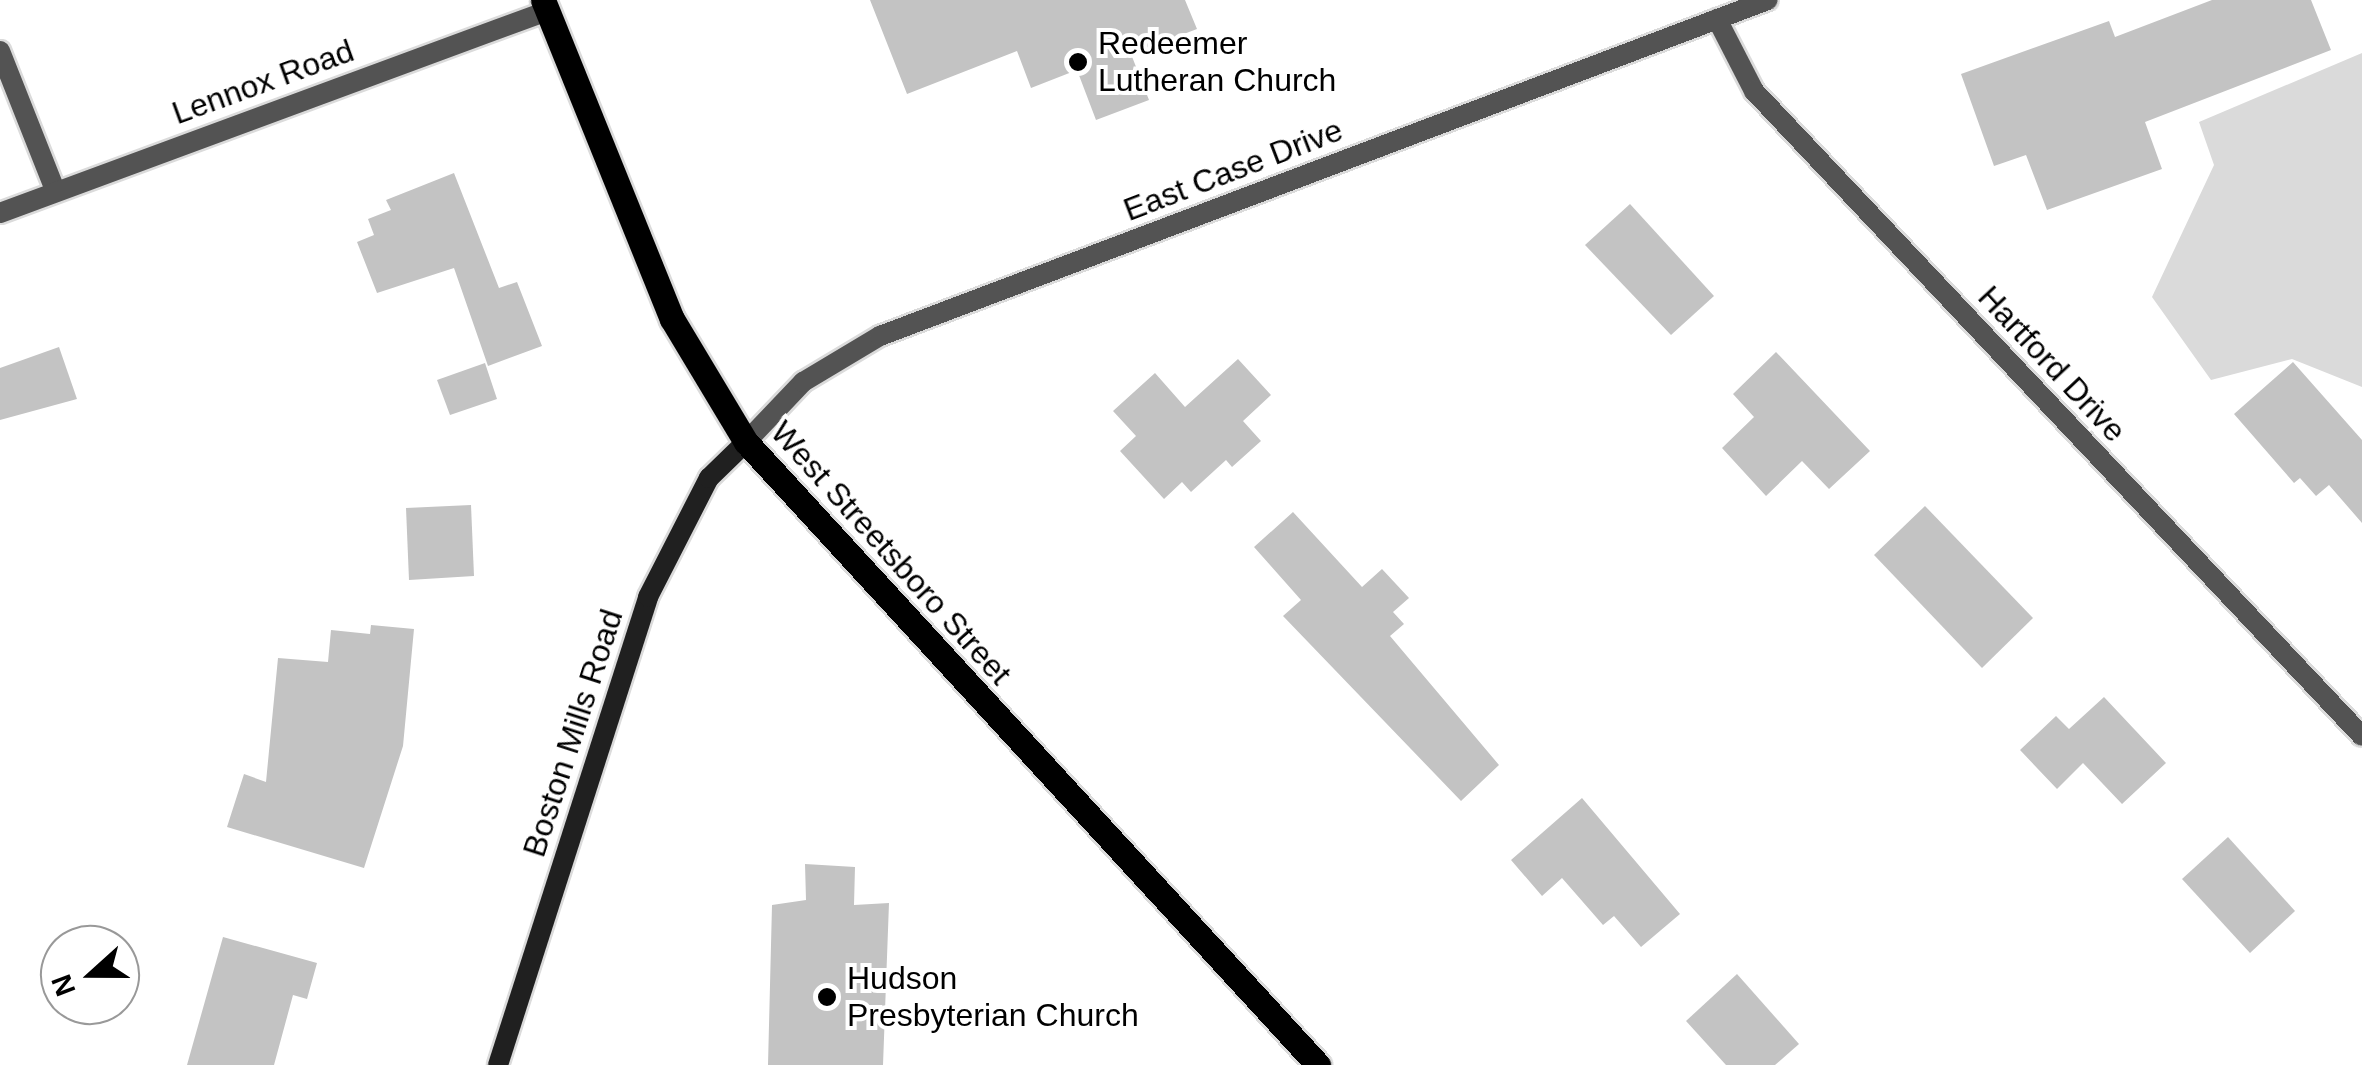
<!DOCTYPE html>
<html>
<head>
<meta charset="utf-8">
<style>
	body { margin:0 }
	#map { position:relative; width:2362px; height:1065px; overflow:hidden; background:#fff; font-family:Arial,sans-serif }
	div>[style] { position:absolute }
	.green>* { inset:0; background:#dadada }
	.building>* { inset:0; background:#c3c3c3 }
	.roads { filter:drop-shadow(2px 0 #dbdbdb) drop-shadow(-2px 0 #dbdbdb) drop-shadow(0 2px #dbdbdb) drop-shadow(0 -2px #dbdbdb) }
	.street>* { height:20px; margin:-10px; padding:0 10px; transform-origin:10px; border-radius:10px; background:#535353 }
	.secondary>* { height:20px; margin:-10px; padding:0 10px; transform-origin:10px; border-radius:10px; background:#202020 }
	.primary>* { height:25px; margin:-12.5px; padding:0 12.5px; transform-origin:12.5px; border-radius:12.5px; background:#000 }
	.dots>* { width:28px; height:28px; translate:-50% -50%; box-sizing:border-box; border:5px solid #fff; border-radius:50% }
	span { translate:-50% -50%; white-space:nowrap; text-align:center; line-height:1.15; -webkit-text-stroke:8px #fff; paint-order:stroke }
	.poi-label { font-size:32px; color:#000 }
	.left { translate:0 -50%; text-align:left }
	.street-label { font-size:32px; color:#000 }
	.north { position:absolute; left:40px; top:925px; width:100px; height:100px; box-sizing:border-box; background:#fff; border:2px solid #999; border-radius:50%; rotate:249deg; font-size:28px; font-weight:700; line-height:40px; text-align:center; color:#000 }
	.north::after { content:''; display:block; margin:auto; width:35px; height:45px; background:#000; clip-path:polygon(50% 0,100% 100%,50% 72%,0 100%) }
</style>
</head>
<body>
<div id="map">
	<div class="green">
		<div style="clip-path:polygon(2362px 53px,2362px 387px,2292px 359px,2211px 380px,2152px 297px,2214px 165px,2199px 122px)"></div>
	</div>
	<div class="building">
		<div style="clip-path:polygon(870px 0,1185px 0,1197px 29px,1131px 54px,1149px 100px,1096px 120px,1077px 70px,1031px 88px,1017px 51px,907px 94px)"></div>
		<div style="clip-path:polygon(2212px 0,2311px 0,2331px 50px,2145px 122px,2162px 169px,2047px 210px,2026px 155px,1994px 166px,1961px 74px,2109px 21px,2115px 37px)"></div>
		<div style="clip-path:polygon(454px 173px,499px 288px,517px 282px,542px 346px,488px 366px,454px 268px,377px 293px,357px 242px,374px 235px,368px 219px,391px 210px,386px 200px)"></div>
		<div style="clip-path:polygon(1630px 204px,1714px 296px,1671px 335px,1585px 245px)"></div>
		<div style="clip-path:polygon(59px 347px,77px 399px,0 420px,0 368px)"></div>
		<div style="clip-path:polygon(1776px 352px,1870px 451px,1829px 489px,1802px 461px,1766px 496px,1722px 448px,1754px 417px,1733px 394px)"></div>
		<div style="clip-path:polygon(1238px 359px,1271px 395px,1243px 421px,1261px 441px,1232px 467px,1226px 460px,1191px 492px,1182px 482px,1164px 499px,1120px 451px,1136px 436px,1113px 411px,1155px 373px,1185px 407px)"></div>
		<div style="clip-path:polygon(2293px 362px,2362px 440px,2362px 523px,2329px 485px,2316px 496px,2300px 478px,2294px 483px,2234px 414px)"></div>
		<div style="clip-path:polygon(485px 363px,497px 399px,450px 415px,437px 380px)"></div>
		<div style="clip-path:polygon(471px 505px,474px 576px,409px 580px,406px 508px)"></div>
		<div style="clip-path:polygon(1925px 506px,2033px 618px,1982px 668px,1874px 555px)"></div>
		<div style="clip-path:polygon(1293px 512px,1362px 587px,1382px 569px,1409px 598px,1393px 612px,1404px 624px,1390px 636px,1499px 765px,1461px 801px,1283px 616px,1301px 600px,1254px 547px)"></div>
		<div style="clip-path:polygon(371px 625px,414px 629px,403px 746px,364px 868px,227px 827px,244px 774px,266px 782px,278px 658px,328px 662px,331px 630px,370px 634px)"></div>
		<div style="clip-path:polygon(2104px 697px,2166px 763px,2122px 804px,2083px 763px,2057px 789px,2020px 750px,2056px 716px,2069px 729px)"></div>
		<div style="clip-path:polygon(1582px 798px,1680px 914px,1641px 947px,1614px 916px,1603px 925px,1562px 878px,1542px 896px,1511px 860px)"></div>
		<div style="clip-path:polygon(2228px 837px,2295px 911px,2250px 953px,2182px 879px)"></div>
		<div style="clip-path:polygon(805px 864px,855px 867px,854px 905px,889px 903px,883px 1065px,768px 1065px,772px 905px,806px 900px)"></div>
		<div style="clip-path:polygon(223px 937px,317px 963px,307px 999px,293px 995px,274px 1065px,187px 1065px)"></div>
		<div style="clip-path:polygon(1737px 974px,1799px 1044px,1775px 1065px,1726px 1065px,1686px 1021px)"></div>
	</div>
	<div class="roads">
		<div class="street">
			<div style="left:1717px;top:19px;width:81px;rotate:62.8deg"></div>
			<div style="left:1754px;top:91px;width:886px;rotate:46.69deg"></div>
			<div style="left:0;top:51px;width:149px;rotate:68.4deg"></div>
			<div style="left:0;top:213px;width:583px;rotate:-20.27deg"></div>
			<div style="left:746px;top:442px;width:83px;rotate:-46.5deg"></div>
			<div style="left:803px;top:382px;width:90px;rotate:-30.9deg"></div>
			<div style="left:880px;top:336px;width:949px;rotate:-20.73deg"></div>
		</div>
		<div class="secondary">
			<div style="left:498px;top:1065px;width:491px;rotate:-72.2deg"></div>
			<div style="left:648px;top:597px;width:134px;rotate:-62.9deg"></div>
			<div style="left:709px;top:478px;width:52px;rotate:-44.2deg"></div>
		</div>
		<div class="primary">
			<div style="left:543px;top:0;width:344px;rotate:68deg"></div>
			<div style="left:672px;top:319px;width:144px;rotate:59deg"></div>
			<div style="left:746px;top:442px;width:846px;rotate:47.44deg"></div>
		</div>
	</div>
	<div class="dots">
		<div style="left:1078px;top:62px;background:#000"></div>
		<div style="left:827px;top:997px;background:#000"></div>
	</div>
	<div class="poi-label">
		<span class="left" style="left:1098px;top:62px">Redeemer<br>Lutheran Church</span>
		<span class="left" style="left:847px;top:997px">Hudson<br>Presbyterian Church</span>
	</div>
	<div class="street-label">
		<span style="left:263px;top:82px;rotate:-20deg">Lennox Road</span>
		<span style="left:1233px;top:170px;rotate:-21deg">East Case Drive</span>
		<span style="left:2052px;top:364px;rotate:47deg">Hartford Drive</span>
		<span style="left:891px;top:553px;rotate:48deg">West Streetsboro Street</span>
		<span style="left:573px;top:733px;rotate:-72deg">Boston Mills Road</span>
	</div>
	<div class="north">N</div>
</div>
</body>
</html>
